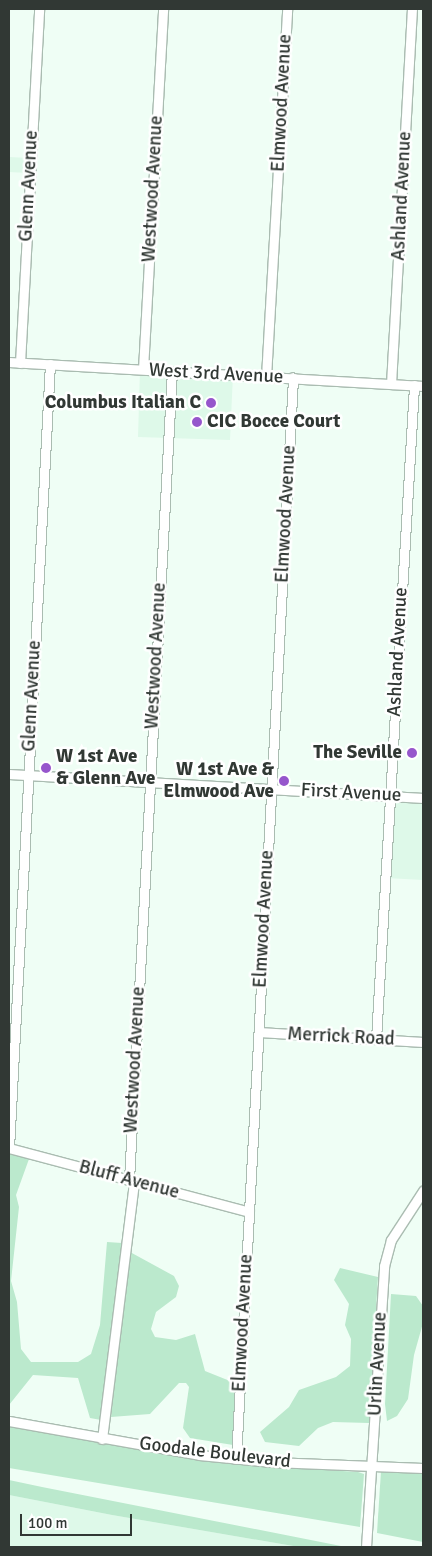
<!DOCTYPE html>
<html>
<head>
<meta charset="utf-8">
<style>
	body { margin:0 }
	#map { position:relative; width:432px; height:1556px; overflow:hidden; background:#effef5; font-family:Signika,sans-serif }
	div>[style] { position:absolute }
	.built>* { inset:0; background:#def9e9 }
	.green>* { inset:0; background:#bbe9cd }
	.roads { filter:drop-shadow(1px 0 #aabcb1) drop-shadow(-1px 0 #aabcb1) drop-shadow(0 1px #aabcb1) drop-shadow(0 -1px #aabcb1) }
	.minor>* { height:9px; margin:-4.5px; padding:0 4.5px; transform-origin:4.5px; border-radius:4.5px; background:#fff }
	.dots>* { width:14px; height:14px; translate:-50% -50%; box-sizing:border-box; border:2px solid #fff; border-radius:50% }
	span { translate:-50% -50%; white-space:nowrap; text-align:center; line-height:1.15; -webkit-text-stroke:5px #fff; paint-order:stroke }
	.street-label { font-size:19px; color:#313834 }
	.poi-label { font-size:19px; color:#313834; font-weight:700 }
	.right { translate:-100% -50%; text-align:right }
	.left { translate:0 -50%; text-align:left }
	.frame { position:absolute; inset:0; border:10px solid #313834; pointer-events:none }
	.scale { position:absolute; left:20px; top:1514px; width:112px; height:22px; box-sizing:border-box; border:2px solid #313834; border-top:0; padding-left:6px; font-size:15px; line-height:18px; white-space:nowrap; color:#313834; -webkit-text-stroke:4px #fff; paint-order:stroke }
</style>
</head>
<body>
<div id="map">
	<div class="built">
		<div style="clip-path:polygon(9px 157px,30px 158px,28px 173px,9px 172px)"></div>
		<div style="clip-path:polygon(140px 370px,233px 374px,230px 440px,138px 437px)"></div>
		<div style="clip-path:polygon(390px 794px,423px 796px,423px 880px,386px 878px)"></div>
		<div style="clip-path:polygon(9px 1495px,112px 1515px,299px 1547px,9px 1547px)"></div>
	</div>
	<div class="green">
		<div style="clip-path:polygon(9px 1154px,29px 1159px,16px 1195px,19px 1207px,11px 1281px,17px 1302px,21px 1349px,31px 1362px,78px 1362px,91px 1354px,100px 1325px,107px 1242px,122px 1243px,101px 1420px,90px 1418px,78px 1378px,33px 1375px,9px 1405px)"></div>
		<div style="clip-path:polygon(130px 1252px,174px 1276px,179px 1286px,176px 1297px,156px 1312px,151px 1329px,155px 1337px,176px 1340px,195px 1334px,205px 1371px,235px 1383px,233px 1445px,190px 1438px,183px 1428px,189px 1387px,186px 1383px,179px 1383px,150px 1414px,111px 1417px)"></div>
		<div style="clip-path:polygon(340px 1268px,378px 1277px,369px 1423px,333px 1422px,318px 1428px,299px 1446px,265px 1442px,260px 1432px,289px 1407px,299px 1390px,336px 1377px,350px 1366px,351px 1339px,345px 1325px,349px 1304px,334px 1280px)"></div>
		<div style="clip-path:polygon(391px 1294px,416px 1296px,423px 1306px,423px 1323px,414px 1355px,408px 1399px,397px 1416px,387px 1421px,385px 1404px)"></div>
		<div style="clip-path:polygon(9px 1427px,221px 1463px,358px 1472px,364px 1474px,360px 1527px,9px 1468px)"></div>
		<div style="clip-path:polygon(381px 1471px,423px 1474px,423px 1542px,377px 1533px)"></div>
		<div style="clip-path:polygon(9px 1480px,42px 1487px,346px 1547px,299px 1547px,112px 1515px,9px 1495px)"></div>
	</div>
	<div class="roads">
		<div class="minor">
			<div style="left:9px;top:362px;width:415px;rotate:3.3deg"></div>
			<div style="left:20px;top:363px;width:355px;rotate:-86.9deg"></div>
			<div style="left:143px;top:369px;width:361px;rotate:-86.8deg"></div>
			<div style="left:266px;top:377px;width:369px;rotate:-86.7deg"></div>
			<div style="left:391px;top:384px;width:376px;rotate:-86.8deg"></div>
			<div style="left:9px;top:774px;width:415px;rotate:3.3deg"></div>
			<div style="left:259px;top:1032px;width:164px;rotate:3.5deg"></div>
			<div style="left:376px;top:1039px;width:655px;rotate:-86.67deg"></div>
			<div style="left:9px;top:1148px;width:785px;rotate:-87.01deg"></div>
			<div style="left:9px;top:1148px;width:248px;rotate:14.9deg"></div>
			<div style="left:129px;top:1180px;width:810px;rotate:-86.96deg"></div>
			<div style="left:9px;top:1421px;width:193px;rotate:10.1deg"></div>
			<div style="left:199px;top:1455px;width:73px;rotate:5.5deg"></div>
			<div style="left:272px;top:1462px;width:151px;rotate:2.3deg"></div>
			<div style="left:102px;top:1439px;width:260px;rotate:-82.9deg"></div>
			<div style="left:236px;top:1459px;width:1083px;rotate:-86.98deg"></div>
			<div style="left:366px;top:1547px;width:282px;rotate:-86.3deg"></div>
			<div style="left:384px;top:1266px;width:27px;rotate:-75deg"></div>
			<div style="left:391px;top:1240px;width:59px;rotate:-56.9deg"></div>
		</div>
	</div>
	<div class="dots">
		<div style="left:211px;top:403px;background:#9656cc"></div>
		<div style="left:197px;top:422px;background:#9656cc"></div>
		<div style="left:412px;top:753px;background:#9656cc"></div>
		<div style="left:46px;top:768px;background:#9656cc"></div>
		<div style="left:284px;top:781px;background:#9656cc"></div>
	</div>
	<div class="street-label">
		<span style="left:282px;top:103px;rotate:-87deg">Elmwood Avenue</span>
		<span style="left:29px;top:186px;rotate:-87deg">Glenn Avenue</span>
		<span style="left:153px;top:189px;rotate:-87deg">Westwood Avenue</span>
		<span style="left:402px;top:196px;rotate:-87deg">Ashland Avenue</span>
		<span style="left:216px;top:374px;rotate:3deg">West 3rd Avenue</span>
		<span style="left:286px;top:514px;rotate:-87deg">Elmwood Avenue</span>
		<span style="left:398px;top:652px;rotate:-87deg">Ashland Avenue</span>
		<span style="left:156px;top:656px;rotate:-87deg">Westwood Avenue</span>
		<span style="left:32px;top:696px;rotate:-87deg">Glenn Avenue</span>
		<span style="left:351px;top:793px;rotate:3deg">First Avenue</span>
		<span style="left:264px;top:919px;rotate:-87deg">Elmwood Avenue</span>
		<span style="left:341px;top:1037px;rotate:3deg">Merrick Road</span>
		<span style="left:135px;top:1060px;rotate:-87deg">Westwood Avenue</span>
		<span style="left:129px;top:1180px;rotate:15deg">Bluff Avenue</span>
		<span style="left:243px;top:1323px;rotate:-87deg">Elmwood Avenue</span>
		<span style="left:378px;top:1364px;rotate:-87deg">Urlin Avenue</span>
		<span style="left:215px;top:1453px;rotate:7deg">Goodale Boulevard</span>
	</div>
	<div class="poi-label">
		<span class="right" style="left:201px;top:403px">Columbus Italian C</span>
		<span class="left" style="left:207px;top:422px">CIC Bocce Court</span>
		<span class="right" style="left:402px;top:753px">The Seville</span>
		<span class="left" style="left:56px;top:768px">W 1st Ave<br>&amp; Glenn Ave</span>
		<span class="right" style="left:274px;top:781px">W 1st Ave &amp;<br>Elmwood Ave</span>
	</div>
	<div class="frame"></div>
	<div class="scale">100 m</div>
</div>
</body>
</html>
